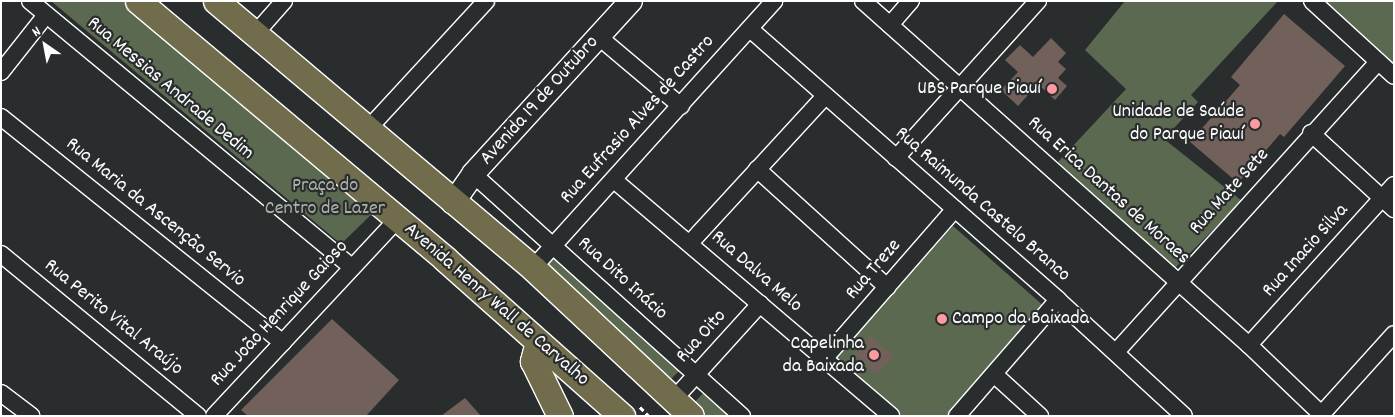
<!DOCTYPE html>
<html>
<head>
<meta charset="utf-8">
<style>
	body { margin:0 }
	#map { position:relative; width:1395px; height:417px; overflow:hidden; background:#2a2d2e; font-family:Dekko,sans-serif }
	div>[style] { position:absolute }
	.green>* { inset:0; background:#5c6951 }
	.building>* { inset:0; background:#72615a }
	.path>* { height:2.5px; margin-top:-1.25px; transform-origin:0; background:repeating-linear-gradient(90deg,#fff 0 5px,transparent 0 9px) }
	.roads { filter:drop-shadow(1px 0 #fff) drop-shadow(-1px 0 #fff) drop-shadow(0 1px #fff) drop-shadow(0 -1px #fff) }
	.street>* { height:16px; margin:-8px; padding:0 8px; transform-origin:8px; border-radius:8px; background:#2a2d2e }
	.secondary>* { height:22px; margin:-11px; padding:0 11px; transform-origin:11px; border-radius:11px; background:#2a2d2e }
	.primary>* { height:25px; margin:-12.5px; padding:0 12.5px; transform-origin:12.5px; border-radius:12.5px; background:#716c4b }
	.dots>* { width:14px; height:14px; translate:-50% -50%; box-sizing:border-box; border:2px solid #2a2d2e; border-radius:50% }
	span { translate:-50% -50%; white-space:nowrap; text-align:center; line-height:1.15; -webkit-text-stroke:4.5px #2a2d2e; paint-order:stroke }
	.street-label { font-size:20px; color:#fff }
	.poi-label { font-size:20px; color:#fff }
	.right { translate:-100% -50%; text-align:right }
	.left { translate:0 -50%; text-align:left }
	.park-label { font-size:20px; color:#aeb4a8 }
	.frame { position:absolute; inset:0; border:2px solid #fff; pointer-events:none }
	.north { position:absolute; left:20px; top:20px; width:50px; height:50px; -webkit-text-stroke:4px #2a2d2e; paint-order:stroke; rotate:327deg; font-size:14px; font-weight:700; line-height:20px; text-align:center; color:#fff }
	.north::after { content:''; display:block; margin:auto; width:18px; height:22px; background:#fff; clip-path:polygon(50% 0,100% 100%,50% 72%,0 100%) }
</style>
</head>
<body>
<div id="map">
	<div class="green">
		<div style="clip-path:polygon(51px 1px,127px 1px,379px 207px,341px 244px)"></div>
		<div style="clip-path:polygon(1125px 1px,1278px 1px,1191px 95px,1198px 102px,1164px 139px,1242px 201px,1173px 270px,1058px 162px,1126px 89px,1085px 50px)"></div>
		<div style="clip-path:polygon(1318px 1px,1394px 1px,1394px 68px)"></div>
		<div style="clip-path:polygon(953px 226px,1046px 308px,950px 416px,900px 416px,835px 359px)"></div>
		<div style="clip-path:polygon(557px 253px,683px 367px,670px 380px,543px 268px)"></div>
		<div style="clip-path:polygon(705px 391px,733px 416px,704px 416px,693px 404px)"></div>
	</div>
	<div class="building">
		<div style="clip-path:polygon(1284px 14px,1345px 66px,1284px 137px,1280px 134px,1238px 183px,1190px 142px,1240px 85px,1231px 77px)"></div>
		<div style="clip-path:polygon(1051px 38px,1066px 53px,1058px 62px,1066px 69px,1058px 78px,1067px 86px,1055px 100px,1038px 84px,1018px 106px,1001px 90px,1018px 72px,1005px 60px,1020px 45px,1033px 57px)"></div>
		<div style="clip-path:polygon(332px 319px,399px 380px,366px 416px,248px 416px,241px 410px)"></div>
		<div style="clip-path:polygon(870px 336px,894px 356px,877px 374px,854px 354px)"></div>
		<div style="clip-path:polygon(465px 398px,481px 416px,441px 416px)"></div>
	</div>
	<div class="path">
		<div style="left:640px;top:407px;width:13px;rotate:45deg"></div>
	</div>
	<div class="roads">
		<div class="street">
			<div style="left:30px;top:1px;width:418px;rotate:39.6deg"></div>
			<div style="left:863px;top:1px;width:517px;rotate:41.71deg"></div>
			<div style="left:1249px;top:345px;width:103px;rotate:43.8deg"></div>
			<div style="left:1312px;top:1px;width:111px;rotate:42.4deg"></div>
			<div style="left:890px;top:25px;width:32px;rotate:-49deg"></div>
			<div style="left:750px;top:29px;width:410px;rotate:41.3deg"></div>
			<div style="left:1058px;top:300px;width:171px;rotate:42.6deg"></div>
			<div style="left:255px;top:34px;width:44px;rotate:-48.7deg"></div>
			<div style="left:599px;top:37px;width:107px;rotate:40.1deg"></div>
			<div style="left:1px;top:72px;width:73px;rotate:-51.7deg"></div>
			<div style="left:1px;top:117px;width:361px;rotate:38.7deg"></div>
			<div style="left:368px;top:129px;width:174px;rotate:-47.3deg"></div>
			<div style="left:1311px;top:133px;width:113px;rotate:42.5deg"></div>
			<div style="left:896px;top:158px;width:212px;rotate:-47.9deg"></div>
			<div style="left:757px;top:169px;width:176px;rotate:42.2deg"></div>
			<div style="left:473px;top:174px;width:362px;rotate:42deg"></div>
			<div style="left:614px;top:180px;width:364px;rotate:40.4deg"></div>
			<div style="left:690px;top:243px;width:200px;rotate:-47.4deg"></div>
			<div style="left:1px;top:254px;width:255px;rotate:39.4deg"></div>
			<div style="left:533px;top:268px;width:360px;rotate:-47.9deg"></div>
			<div style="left:1249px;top:345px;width:216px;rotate:-47.8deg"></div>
			<div style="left:1116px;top:352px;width:391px;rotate:-47.9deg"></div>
			<div style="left:824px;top:359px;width:199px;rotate:-48.9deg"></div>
			<div style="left:995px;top:375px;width:61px;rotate:42.3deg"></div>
			<div style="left:1px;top:393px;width:38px;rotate:37deg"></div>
			<div style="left:675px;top:398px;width:127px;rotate:-47.9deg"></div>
			<div style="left:214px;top:416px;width:270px;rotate:-47deg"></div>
			<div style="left:957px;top:416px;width:154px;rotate:-49deg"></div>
			<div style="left:1320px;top:416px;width:110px;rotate:-47.9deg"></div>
		</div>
		<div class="secondary">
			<div style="left:453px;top:203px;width:35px;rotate:-55deg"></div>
			<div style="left:473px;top:174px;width:234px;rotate:-47.6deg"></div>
		</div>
		<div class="primary">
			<div style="left:138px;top:1px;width:401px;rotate:40deg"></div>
			<div style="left:445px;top:259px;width:237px;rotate:41.6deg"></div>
			<div style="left:216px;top:1px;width:414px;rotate:40.1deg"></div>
			<div style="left:533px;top:268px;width:216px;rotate:43.1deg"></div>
			<div style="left:538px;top:342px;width:20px;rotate:105deg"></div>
			<div style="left:533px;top:361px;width:61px;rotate:63.9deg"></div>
		</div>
	</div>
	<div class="dots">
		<div style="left:1052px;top:89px;background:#ff9aa2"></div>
		<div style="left:1255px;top:124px;background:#ff9aa2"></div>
		<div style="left:942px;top:319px;background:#ff9aa2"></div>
		<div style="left:874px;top:355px;background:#ff9aa2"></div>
	</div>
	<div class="street-label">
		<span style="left:170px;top:89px;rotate:40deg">Rua Messias Andrade Dedim</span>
		<span style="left:540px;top:101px;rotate:-48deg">Avenida 19 de Outubro</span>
		<span style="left:638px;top:120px;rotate:-48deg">Rua Eufrasio Alves de Castro</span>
		<span style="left:1108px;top:191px;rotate:42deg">Rua Erica Dantas de Moraes</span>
		<span style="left:1230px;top:192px;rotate:-48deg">Rua Mate Sete</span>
		<span style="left:982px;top:205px;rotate:41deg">Rua Raimunda Castelo Branco</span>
		<span style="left:155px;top:213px;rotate:39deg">Rua Maria da Ascenção Servio</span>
		<span style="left:1306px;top:251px;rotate:-48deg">Rua Inacio Silva</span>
		<span style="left:874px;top:270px;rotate:-49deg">Rua Treze</span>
		<span style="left:756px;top:272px;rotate:41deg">Rua Dalva Melo</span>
		<span style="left:622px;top:279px;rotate:42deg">Rua Dito Inácio</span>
		<span style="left:496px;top:305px;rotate:41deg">Avenida Henry Wall de Carvalho</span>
		<span style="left:280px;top:314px;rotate:-47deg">Rua João Henrique Gaioso</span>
		<span style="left:113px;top:318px;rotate:39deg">Rua Perito Vital Araújo</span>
		<span style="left:702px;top:337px;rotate:-48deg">Rua Oito</span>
	</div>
	<div class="poi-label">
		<span class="right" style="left:1041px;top:89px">UBS Parque Piauí</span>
		<span class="right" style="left:1244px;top:124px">Unidade de Saúde<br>do Parque Piauí</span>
		<span class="left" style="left:952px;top:319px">Campo da Baixada</span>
		<span class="right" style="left:864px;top:356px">Capelinha<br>da Baixada</span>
	</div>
	<div class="park-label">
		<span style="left:325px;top:198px">Praça do<br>Centro de Lazer</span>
	</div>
	<div class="frame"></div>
	<div class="north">N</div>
</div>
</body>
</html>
